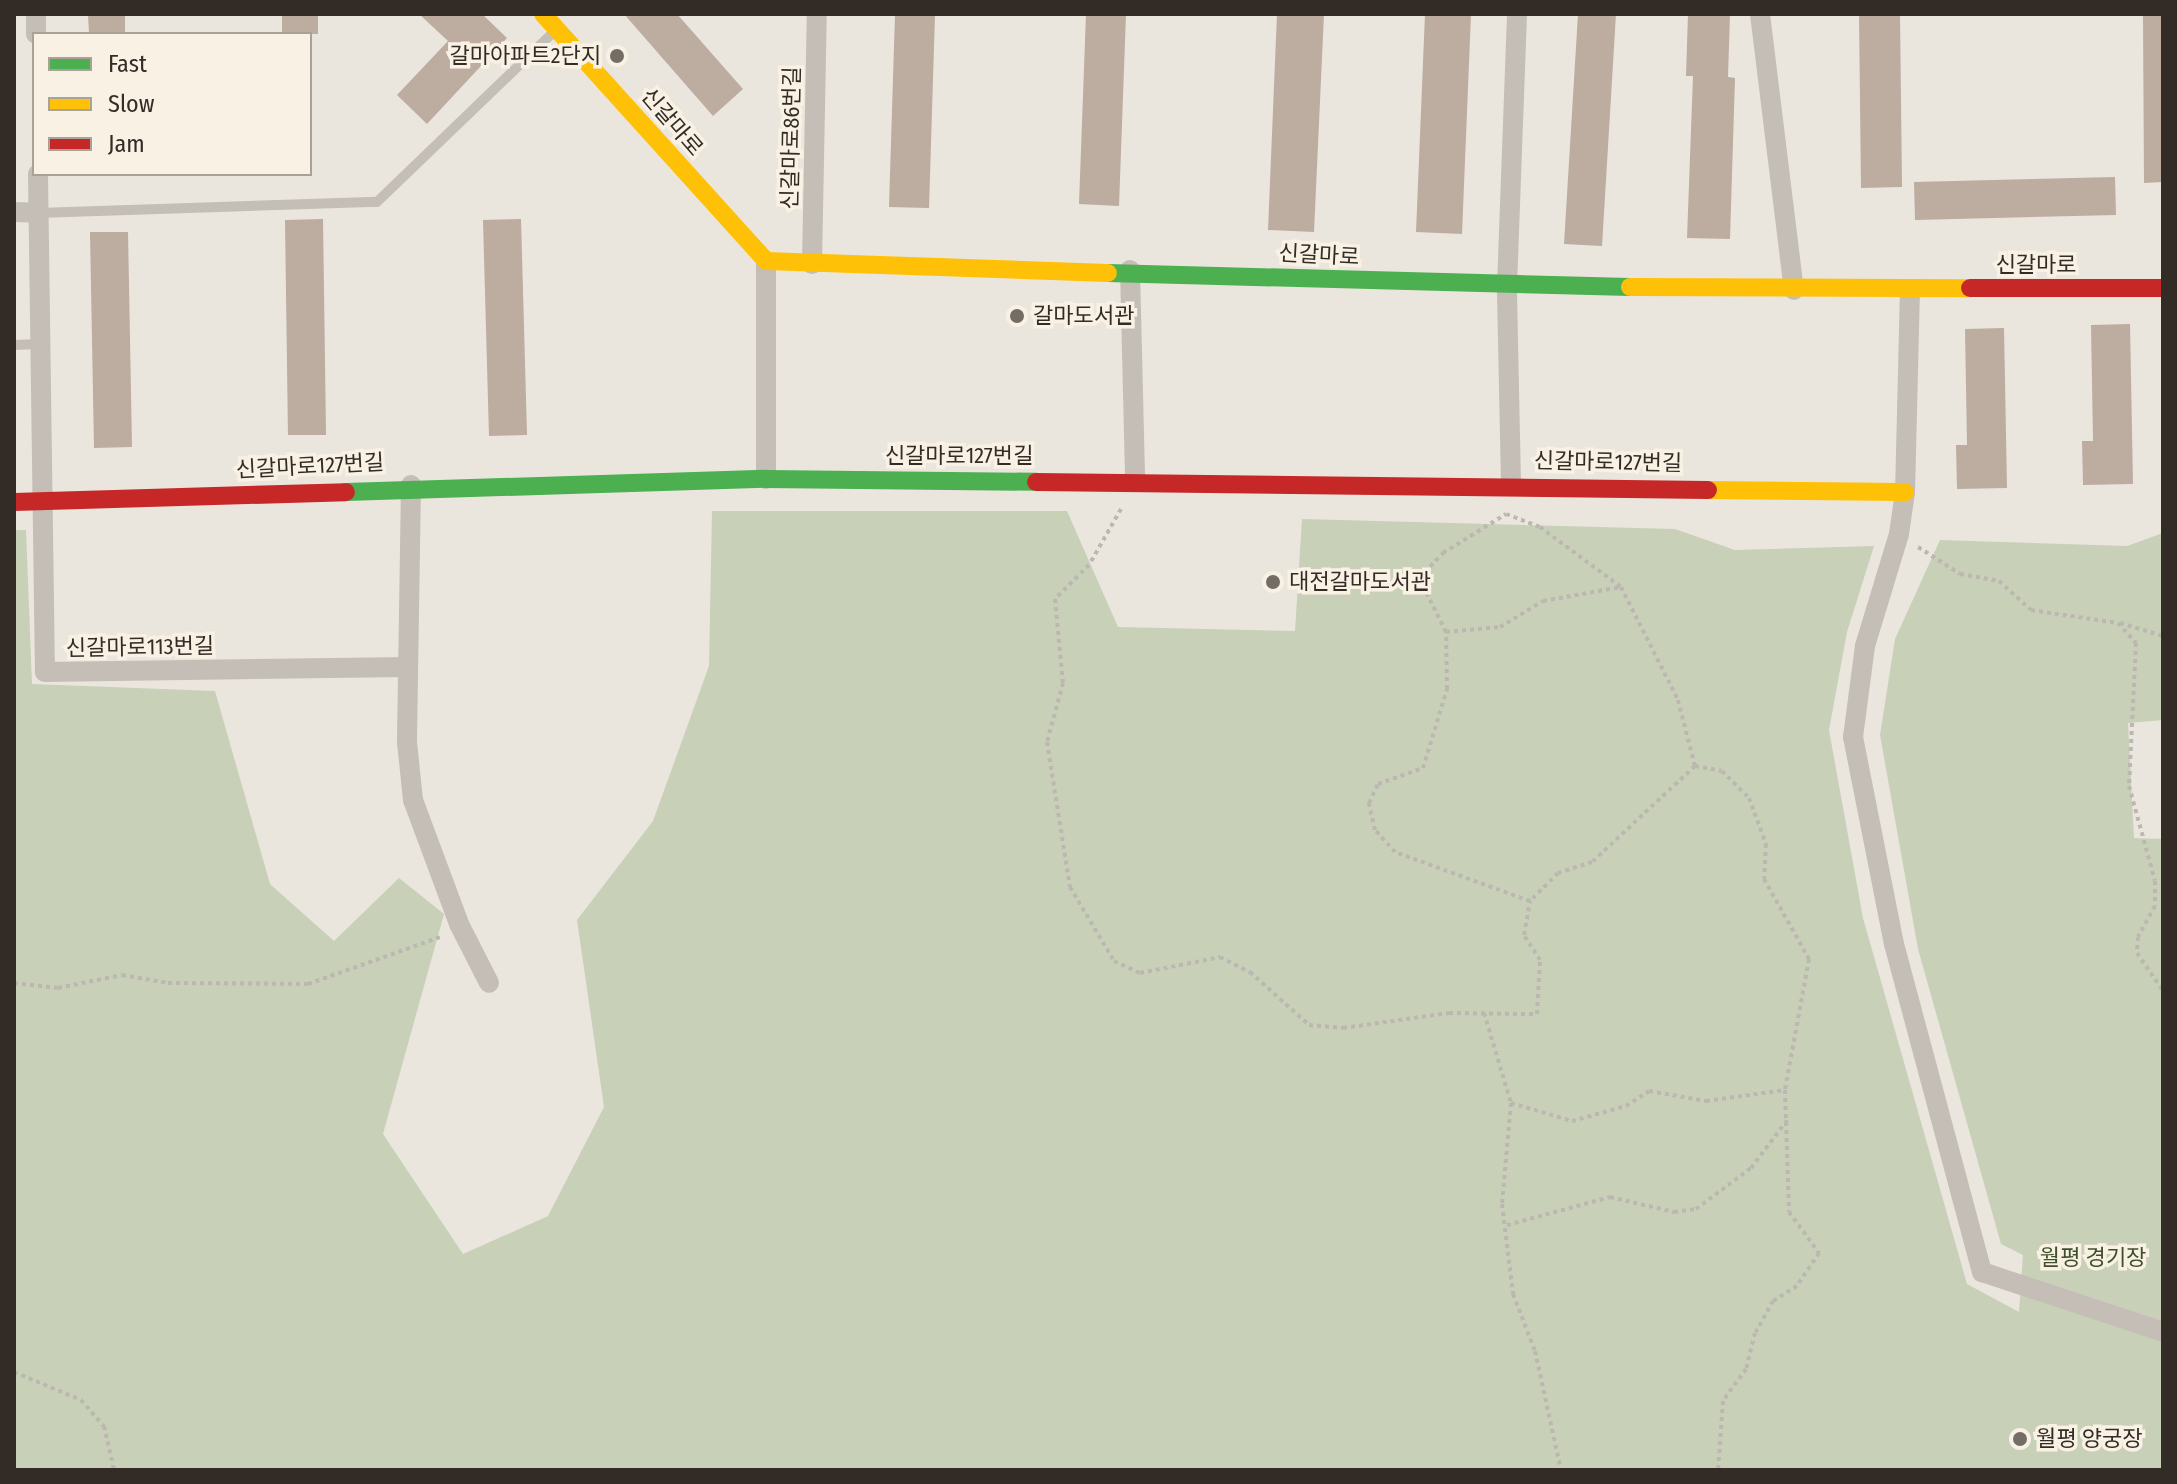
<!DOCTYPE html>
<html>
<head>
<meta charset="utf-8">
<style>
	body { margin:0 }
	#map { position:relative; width:2177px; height:1484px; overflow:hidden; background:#eae6de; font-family:"Fira Sans Condensed","Noto Sans KR",sans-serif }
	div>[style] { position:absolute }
	.green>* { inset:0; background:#c8d0b8 }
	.building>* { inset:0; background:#bdaca0 }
	.path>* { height:4px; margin-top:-2px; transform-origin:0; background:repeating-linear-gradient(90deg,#bcb7b0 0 4px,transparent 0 8px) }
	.lane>* { height:10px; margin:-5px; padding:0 5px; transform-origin:5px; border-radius:5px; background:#c4beb7 }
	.street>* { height:20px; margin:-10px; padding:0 10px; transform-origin:10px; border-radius:10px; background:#c4beb7 }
	.fast>* { height:18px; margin:-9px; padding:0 9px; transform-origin:9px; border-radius:9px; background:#4caf50 }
	.slow>* { height:18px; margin:-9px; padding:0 9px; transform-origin:9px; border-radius:9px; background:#ffc107 }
	.jam>* { height:18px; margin:-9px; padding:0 9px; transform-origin:9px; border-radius:9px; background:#c62828 }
	.dots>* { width:22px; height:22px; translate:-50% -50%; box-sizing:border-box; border:4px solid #f8f1e4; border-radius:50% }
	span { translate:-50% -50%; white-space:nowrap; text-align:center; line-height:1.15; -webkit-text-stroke:7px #f8f1e4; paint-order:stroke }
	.poi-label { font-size:22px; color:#332c26 }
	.right { translate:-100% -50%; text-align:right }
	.left { translate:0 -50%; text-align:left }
	.street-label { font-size:22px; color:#332c26 }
	.park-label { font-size:22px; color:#3e512a }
	.frame { position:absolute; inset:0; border:16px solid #332c26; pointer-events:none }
	.legend { position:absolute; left:32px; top:32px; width:280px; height:144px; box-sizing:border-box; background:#f8f1e4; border:2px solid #a9a298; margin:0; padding:10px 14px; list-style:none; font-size:24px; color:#332c26 }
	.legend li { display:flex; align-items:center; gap:16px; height:40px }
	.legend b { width:40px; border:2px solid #a9a298 }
</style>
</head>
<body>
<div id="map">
	<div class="green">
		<div style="clip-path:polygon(712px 511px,1067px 511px,1118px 627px,1295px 631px,1302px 519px,1675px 529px,1735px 550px,1874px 546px,1847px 632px,1829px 730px,1863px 918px,1967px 1284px,2019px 1312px,2023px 1255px,2001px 1244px,1918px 949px,1880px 735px,1895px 639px,1940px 540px,2127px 546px,2163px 533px,2163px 720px,2128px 723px,2134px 838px,2163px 839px,2163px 1470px,14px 1470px,14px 530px,26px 530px,32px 684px,215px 691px,270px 884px,334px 941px,399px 878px,444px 914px,383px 1134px,463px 1254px,548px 1216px,604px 1107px,577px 920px,653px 821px,709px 666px)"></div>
	</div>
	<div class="building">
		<div style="clip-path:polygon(88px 14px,125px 14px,125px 34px,89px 34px)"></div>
		<div style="clip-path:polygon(282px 14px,318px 14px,318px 34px,282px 34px)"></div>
		<div style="clip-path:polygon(419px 14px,482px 14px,507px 38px,427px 124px,397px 95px,448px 41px)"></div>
		<div style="clip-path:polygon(624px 14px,677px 14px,743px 89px,713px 116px)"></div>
		<div style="clip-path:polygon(895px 14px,935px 14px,929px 208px,889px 207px)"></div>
		<div style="clip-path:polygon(1086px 14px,1126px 14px,1119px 206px,1079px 204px)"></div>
		<div style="clip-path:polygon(1277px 14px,1324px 14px,1314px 232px,1268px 230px)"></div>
		<div style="clip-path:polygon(1425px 14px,1471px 14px,1462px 234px,1416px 232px)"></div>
		<div style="clip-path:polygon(1578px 14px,1616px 14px,1602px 246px,1564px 244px)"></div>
		<div style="clip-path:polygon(1688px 14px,1730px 14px,1728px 77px,1735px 78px,1730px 239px,1687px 238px,1693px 76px,1686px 76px)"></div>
		<div style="clip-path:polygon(1859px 14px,1900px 14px,1902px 187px,1861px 188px)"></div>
		<div style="clip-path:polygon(2143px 14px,2163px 14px,2163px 182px,2144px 183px)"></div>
		<div style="clip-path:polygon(2115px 177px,2116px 215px,1915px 220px,1914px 182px)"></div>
		<div style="clip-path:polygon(323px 219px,326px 435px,288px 435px,285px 220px)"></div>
		<div style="clip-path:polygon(521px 219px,527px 435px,489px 436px,483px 220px)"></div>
		<div style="clip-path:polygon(90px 232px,128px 232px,132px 447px,94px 448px)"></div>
		<div style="clip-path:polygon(2130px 324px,2133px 484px,2083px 485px,2082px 441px,2093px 441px,2091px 325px)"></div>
		<div style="clip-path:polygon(2004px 328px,2007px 488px,1957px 489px,1956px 445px,1967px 445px,1965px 329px)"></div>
	</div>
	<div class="path">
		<div style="left:1121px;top:509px;width:64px;rotate:119.7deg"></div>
		<div style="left:1089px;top:565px;width:48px;rotate:135deg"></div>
		<div style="left:1055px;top:599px;width:84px;rotate:84.6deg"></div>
		<div style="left:1063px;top:683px;width:61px;rotate:105.2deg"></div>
		<div style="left:1047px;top:742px;width:147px;rotate:81deg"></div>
		<div style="left:1070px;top:887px;width:86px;rotate:59.3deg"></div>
		<div style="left:1114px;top:961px;width:29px;rotate:25deg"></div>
		<div style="left:1140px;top:973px;width:82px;rotate:-11.3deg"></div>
		<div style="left:1220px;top:957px;width:34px;rotate:27deg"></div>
		<div style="left:1250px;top:972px;width:79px;rotate:41.9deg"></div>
		<div style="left:1309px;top:1025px;width:34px;rotate:5deg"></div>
		<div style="left:1343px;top:1028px;width:107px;rotate:-8.1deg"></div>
		<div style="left:1449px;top:1013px;width:88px;rotate:0.7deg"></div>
		<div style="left:1537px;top:1014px;width:54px;rotate:-86.8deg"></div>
		<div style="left:1540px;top:960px;width:30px;rotate:-123deg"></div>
		<div style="left:1524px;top:935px;width:35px;rotate:-80deg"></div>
		<div style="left:1530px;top:901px;width:144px;rotate:-160.1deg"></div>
		<div style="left:1395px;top:852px;width:30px;rotate:-132deg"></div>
		<div style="left:1375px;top:830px;width:28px;rotate:-103deg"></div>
		<div style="left:1369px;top:803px;width:21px;rotate:-65deg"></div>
		<div style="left:1378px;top:784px;width:48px;rotate:-19.6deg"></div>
		<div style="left:1423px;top:768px;width:83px;rotate:-73.1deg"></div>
		<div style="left:1447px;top:689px;width:57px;rotate:-91deg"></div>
		<div style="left:1446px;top:632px;width:60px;rotate:-116.6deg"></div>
		<div style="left:1419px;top:578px;width:35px;rotate:-46deg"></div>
		<div style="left:1443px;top:553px;width:74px;rotate:-31.8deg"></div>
		<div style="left:1506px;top:514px;width:36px;rotate:21deg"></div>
		<div style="left:1540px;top:527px;width:101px;rotate:36.5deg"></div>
		<div style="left:1621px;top:587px;width:127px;rotate:63.2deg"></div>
		<div style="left:1678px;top:700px;width:68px;rotate:75.6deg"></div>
		<div style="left:1695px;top:766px;width:141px;rotate:137deg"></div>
		<div style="left:1592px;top:862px;width:36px;rotate:162deg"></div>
		<div style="left:1558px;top:873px;width:40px;rotate:135deg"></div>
		<div style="left:1918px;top:547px;width:50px;rotate:32.7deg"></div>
		<div style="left:1960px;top:574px;width:40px;rotate:10deg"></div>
		<div style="left:1999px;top:581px;width:43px;rotate:42.2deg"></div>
		<div style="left:2031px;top:610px;width:88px;rotate:8.5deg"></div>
		<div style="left:2118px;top:623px;width:27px;rotate:48deg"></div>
		<div style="left:2136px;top:643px;width:143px;rotate:92.8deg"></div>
		<div style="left:2129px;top:786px;width:98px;rotate:74.7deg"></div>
		<div style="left:2155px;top:881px;width:25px;rotate:90deg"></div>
		<div style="left:2155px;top:906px;width:35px;rotate:119deg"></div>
		<div style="left:2138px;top:937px;width:16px;rotate:94deg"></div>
		<div style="left:2137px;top:953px;width:46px;rotate:55.6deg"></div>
		<div style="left:2120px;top:623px;width:45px;rotate:16.8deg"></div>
		<div style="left:1446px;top:632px;width:54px;rotate:-5.3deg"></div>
		<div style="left:1500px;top:627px;width:50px;rotate:-31.2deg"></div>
		<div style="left:1543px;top:601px;width:79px;rotate:-10.2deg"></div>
		<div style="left:2163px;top:730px;width:36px;rotate:90deg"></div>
		<div style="left:1695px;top:766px;width:27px;rotate:10deg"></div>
		<div style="left:1722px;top:771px;width:38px;rotate:45deg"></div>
		<div style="left:1749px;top:798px;width:49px;rotate:69.7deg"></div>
		<div style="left:1766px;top:844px;width:35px;rotate:93deg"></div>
		<div style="left:1764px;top:879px;width:92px;rotate:60.6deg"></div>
		<div style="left:1809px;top:959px;width:133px;rotate:100.4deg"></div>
		<div style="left:1785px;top:1090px;width:122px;rotate:88.1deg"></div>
		<div style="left:1789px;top:1212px;width:51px;rotate:53.8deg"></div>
		<div style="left:1819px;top:1253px;width:40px;rotate:124deg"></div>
		<div style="left:1797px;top:1286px;width:28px;rotate:148deg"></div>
		<div style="left:1773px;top:1301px;width:37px;rotate:119deg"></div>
		<div style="left:1755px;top:1333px;width:37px;rotate:104deg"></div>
		<div style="left:1746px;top:1369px;width:39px;rotate:126deg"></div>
		<div style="left:1723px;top:1401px;width:69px;rotate:94.1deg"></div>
		<div style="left:14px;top:983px;width:44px;rotate:6.5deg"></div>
		<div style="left:58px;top:988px;width:65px;rotate:-11.5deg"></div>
		<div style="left:122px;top:975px;width:47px;rotate:9.9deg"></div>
		<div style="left:168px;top:983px;width:140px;rotate:0.4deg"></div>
		<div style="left:308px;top:984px;width:140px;rotate:-19.6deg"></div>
		<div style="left:1484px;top:1013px;width:94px;rotate:73.3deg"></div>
		<div style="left:1511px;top:1103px;width:101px;rotate:95.1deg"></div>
		<div style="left:1502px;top:1204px;width:91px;rotate:83deg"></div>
		<div style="left:1513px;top:1294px;width:61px;rotate:68.9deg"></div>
		<div style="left:1535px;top:1351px;width:122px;rotate:77.7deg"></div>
		<div style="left:1511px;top:1103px;width:64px;rotate:16.4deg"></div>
		<div style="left:1572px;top:1121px;width:56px;rotate:-15.5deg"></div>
		<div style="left:1626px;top:1106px;width:27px;rotate:-33deg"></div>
		<div style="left:1649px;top:1091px;width:58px;rotate:10deg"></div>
		<div style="left:1706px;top:1101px;width:80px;rotate:-7.9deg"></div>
		<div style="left:1507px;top:1225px;width:107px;rotate:-15.2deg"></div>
		<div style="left:1610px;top:1197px;width:66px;rotate:13.2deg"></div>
		<div style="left:1674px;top:1212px;width:22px;rotate:-8deg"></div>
		<div style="left:1696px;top:1209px;width:69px;rotate:-36.7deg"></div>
		<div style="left:1751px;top:1168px;width:61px;rotate:-52.9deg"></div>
		<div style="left:14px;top:1372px;width:73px;rotate:22.7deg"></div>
		<div style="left:81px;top:1400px;width:35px;rotate:49deg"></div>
		<div style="left:104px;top:1426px;width:45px;rotate:77.2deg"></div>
	</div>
	<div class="lane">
		<div style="left:38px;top:213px;width:339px;rotate:-1.9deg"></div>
		<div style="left:377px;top:202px;width:247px;rotate:-43.9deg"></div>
		<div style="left:14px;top:345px;width:26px;rotate:-2deg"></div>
	</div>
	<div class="street">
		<div style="left:36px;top:14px;width:20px;rotate:90deg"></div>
		<div style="left:1760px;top:14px;width:278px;rotate:83deg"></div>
		<div style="left:38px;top:174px;width:498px;rotate:89.2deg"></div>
		<div style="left:45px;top:672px;width:363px;rotate:-0.8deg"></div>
		<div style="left:14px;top:212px;width:24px;rotate:2deg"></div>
		<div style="left:766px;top:261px;width:218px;rotate:90deg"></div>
		<div style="left:812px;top:264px;width:250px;rotate:-88.9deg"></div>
		<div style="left:1130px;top:270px;width:212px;rotate:88.6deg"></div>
		<div style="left:1910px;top:289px;width:203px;rotate:91.4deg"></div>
		<div style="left:1905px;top:492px;width:42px;rotate:98.1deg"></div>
		<div style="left:1899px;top:534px;width:117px;rotate:106.9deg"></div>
		<div style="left:1865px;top:646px;width:92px;rotate:97.5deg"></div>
		<div style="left:1853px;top:737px;width:211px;rotate:78.8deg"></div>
		<div style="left:1894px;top:944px;width:340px;rotate:75deg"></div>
		<div style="left:1982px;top:1272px;width:191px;rotate:18.3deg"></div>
		<div style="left:1511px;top:484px;width:197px;rotate:-91.2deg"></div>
		<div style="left:1507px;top:287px;width:273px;rotate:-87.9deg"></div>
		<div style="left:411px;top:485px;width:257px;rotate:90.9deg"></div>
		<div style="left:407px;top:742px;width:58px;rotate:84.1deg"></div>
		<div style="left:413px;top:800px;width:132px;rotate:69.6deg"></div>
		<div style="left:459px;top:924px;width:66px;rotate:63deg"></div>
	</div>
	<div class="fast">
		<div style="left:1108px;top:273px;width:522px;rotate:1.54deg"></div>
		<div style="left:346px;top:492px;width:420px;rotate:-1.8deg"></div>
		<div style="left:766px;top:479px;width:270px;rotate:0.6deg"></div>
	</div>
	<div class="slow">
		<div style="left:543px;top:14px;width:333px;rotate:47.9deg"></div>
		<div style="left:766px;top:261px;width:342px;rotate:2deg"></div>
		<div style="left:1630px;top:287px;width:340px;rotate:0.2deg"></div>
		<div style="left:1708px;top:490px;width:197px;rotate:0.6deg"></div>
	</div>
	<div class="jam">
		<div style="left:1970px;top:288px;width:193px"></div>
		<div style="left:1036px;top:482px;width:672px;rotate:0.68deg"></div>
		<div style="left:14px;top:502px;width:332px;rotate:-1.7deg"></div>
	</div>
	<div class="dots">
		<div style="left:617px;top:56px;background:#736d66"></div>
		<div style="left:1017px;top:316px;background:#736d66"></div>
		<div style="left:1273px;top:582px;background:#736d66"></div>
		<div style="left:2020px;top:1439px;background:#736d66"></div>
	</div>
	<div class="poi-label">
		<span class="right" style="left:601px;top:56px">갈마아파트2단지</span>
		<span class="left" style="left:1033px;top:316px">갈마도서관</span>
		<span class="left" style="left:1289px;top:582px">대전갈마도서관</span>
		<span class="left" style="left:2036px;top:1439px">월평 양궁장</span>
	</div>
	<div class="street-label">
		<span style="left:672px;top:122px;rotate:49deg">신갈마로</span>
		<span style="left:791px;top:138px;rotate:-89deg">신갈마로86번길</span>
		<span style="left:1319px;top:255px;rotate:3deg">신갈마로</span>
		<span style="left:2036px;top:265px">신갈마로</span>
		<span style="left:959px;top:456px">신갈마로127번길</span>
		<span style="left:1608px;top:462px;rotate:1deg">신갈마로127번길</span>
		<span style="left:310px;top:466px;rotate:-3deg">신갈마로127번길</span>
		<span style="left:140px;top:647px;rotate:-1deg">신갈마로113번길</span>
	</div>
	<div class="park-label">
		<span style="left:2093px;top:1258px">월평 경기장</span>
	</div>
	<div class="frame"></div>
	<ul class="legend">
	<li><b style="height:10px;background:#4caf50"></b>Fast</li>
	<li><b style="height:10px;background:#ffc107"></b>Slow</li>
	<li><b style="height:10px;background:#c62828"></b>Jam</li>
	</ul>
</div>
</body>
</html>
